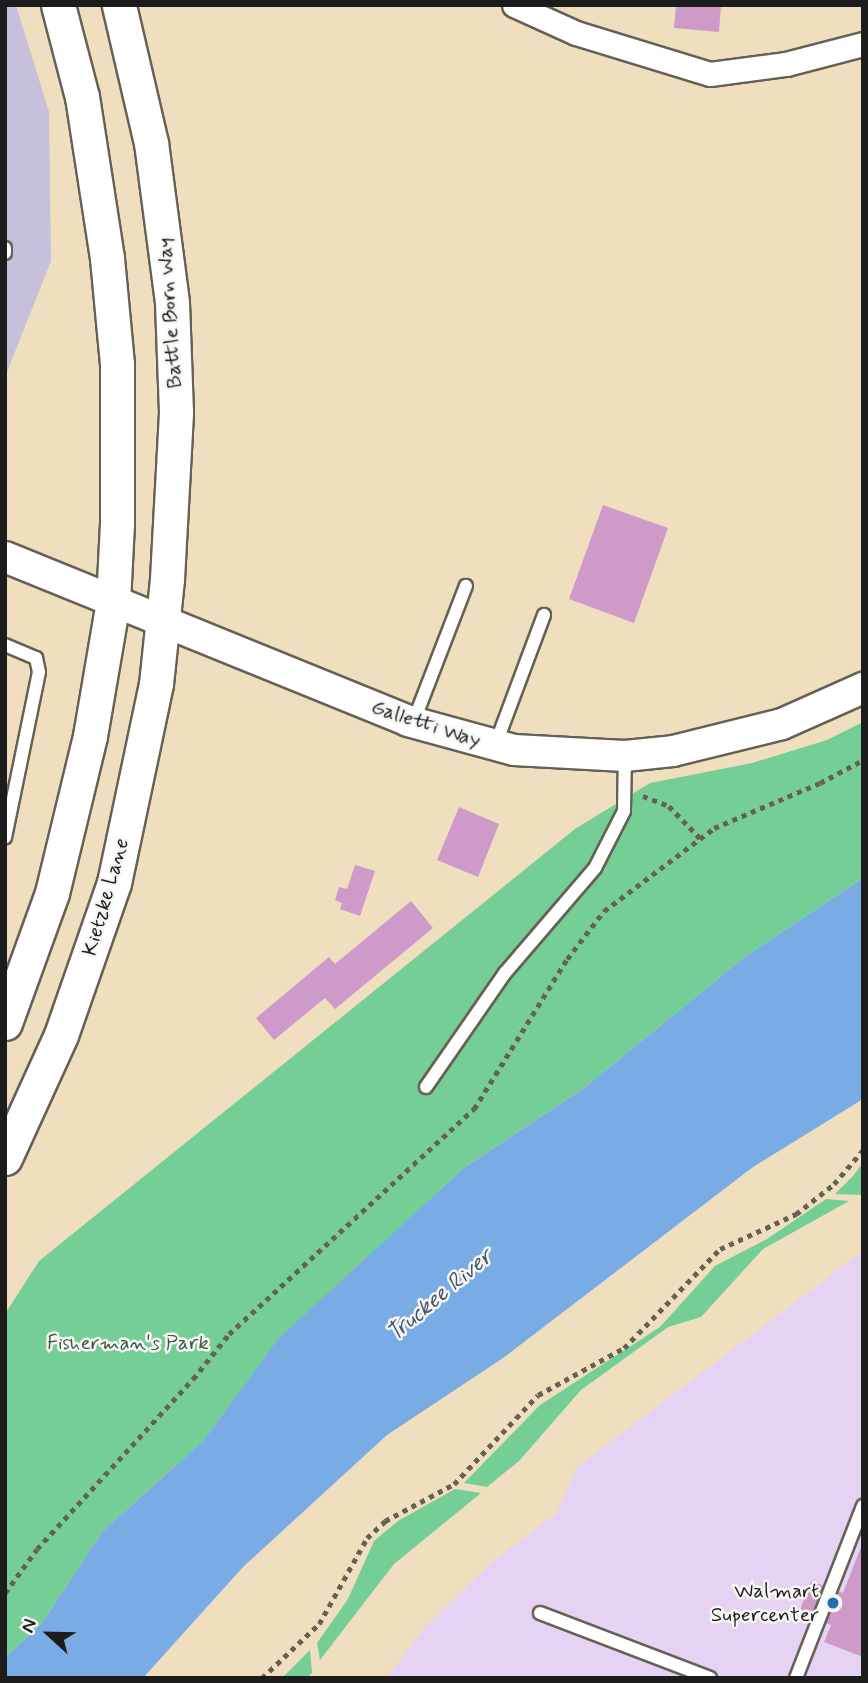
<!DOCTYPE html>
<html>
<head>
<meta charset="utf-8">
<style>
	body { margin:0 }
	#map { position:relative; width:868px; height:1683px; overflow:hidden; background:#efdfbf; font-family:Mynerve,sans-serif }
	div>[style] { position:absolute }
	.built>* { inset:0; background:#e4d3f2 }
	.industrial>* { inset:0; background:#c6c0da }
	.green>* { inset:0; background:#74ce95 }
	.water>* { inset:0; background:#79abe5 }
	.building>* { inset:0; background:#cd9ac9 }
	.path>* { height:4.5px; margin-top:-2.25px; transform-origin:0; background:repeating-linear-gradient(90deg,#666055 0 5px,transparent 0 10px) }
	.roads { filter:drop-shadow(2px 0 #666055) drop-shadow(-2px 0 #666055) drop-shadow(0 2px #666055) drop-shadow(0 -2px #666055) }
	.service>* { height:12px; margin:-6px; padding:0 6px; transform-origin:6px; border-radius:6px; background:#fff }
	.minor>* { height:23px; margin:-11.5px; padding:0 11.5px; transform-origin:11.5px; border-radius:11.5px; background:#fff }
	.tertiary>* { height:30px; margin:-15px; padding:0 15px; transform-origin:15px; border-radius:15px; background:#fff }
	.secondary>* { height:33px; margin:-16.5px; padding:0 16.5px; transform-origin:16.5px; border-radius:16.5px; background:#fff }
	.dots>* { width:19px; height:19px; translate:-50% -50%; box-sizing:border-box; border:4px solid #f6f6f2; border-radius:50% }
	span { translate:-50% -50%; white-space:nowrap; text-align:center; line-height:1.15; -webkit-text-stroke:5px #f6f6f2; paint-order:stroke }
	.street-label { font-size:21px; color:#1c1c1c }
	.park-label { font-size:21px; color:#3b5a46 }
	.poi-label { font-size:21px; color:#1c1c1c }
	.right { translate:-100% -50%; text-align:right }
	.water-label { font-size:23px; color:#41556c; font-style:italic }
	.frame { position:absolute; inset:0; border:7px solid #1c1c1c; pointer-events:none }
	.north { position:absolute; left:14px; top:1599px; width:70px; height:70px; -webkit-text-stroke:5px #f6f6f2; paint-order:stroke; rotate:292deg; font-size:19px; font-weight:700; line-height:28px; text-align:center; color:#1c1c1c }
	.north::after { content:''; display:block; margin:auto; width:24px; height:32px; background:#1c1c1c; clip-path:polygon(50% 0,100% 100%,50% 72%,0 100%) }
</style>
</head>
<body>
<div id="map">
	<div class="built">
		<div style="clip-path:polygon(863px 1251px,863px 1678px,386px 1678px,428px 1624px,493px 1561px,556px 1514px,577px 1467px)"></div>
	</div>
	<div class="industrial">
		<div style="clip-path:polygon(5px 5px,16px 5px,49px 112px,51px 261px,5px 377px)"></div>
	</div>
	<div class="green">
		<div style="clip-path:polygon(863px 722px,863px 878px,746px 956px,584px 1088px,465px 1167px,279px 1339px,203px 1441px,103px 1531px,42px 1623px,5px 1658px,5px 1314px,39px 1261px,575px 829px,650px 783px,752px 763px,827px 740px)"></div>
		<div style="clip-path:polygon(863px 1163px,863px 1195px,835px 1194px,853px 1176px)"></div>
		<div style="clip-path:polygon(826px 1199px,849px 1201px,763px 1249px,701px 1317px,668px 1327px,581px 1390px,519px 1461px,487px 1487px,464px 1483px,540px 1405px,660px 1327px,715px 1266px,767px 1239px)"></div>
		<div style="clip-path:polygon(455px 1489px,481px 1493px,394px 1564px,320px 1660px,317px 1643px,348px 1599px,374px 1541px,398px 1521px)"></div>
		<div style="clip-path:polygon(310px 1650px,312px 1673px,307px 1678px,282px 1678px)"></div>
	</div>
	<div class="water">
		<div style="clip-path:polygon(863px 878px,863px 1099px,753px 1167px,503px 1358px,387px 1435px,243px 1567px,143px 1678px,5px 1678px,5px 1658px,42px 1623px,103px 1531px,203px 1441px,279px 1338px,465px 1167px,584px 1088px,746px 956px)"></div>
	</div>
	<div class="building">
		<div style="clip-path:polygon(676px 5px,721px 5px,719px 32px,674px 28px)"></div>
		<div style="clip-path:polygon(603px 505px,668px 528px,634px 623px,569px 599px)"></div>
		<div style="clip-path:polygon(459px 807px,499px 824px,478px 877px,437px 860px)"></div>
		<div style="clip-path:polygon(355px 865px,375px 871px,360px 916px,340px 909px,342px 903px,335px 900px,339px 887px,347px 889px)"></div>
		<div style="clip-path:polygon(411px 901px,433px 928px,335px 1009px,325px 998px,274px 1040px,256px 1018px,329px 957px,335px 964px)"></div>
		<div style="clip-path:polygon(863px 1542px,863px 1657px,824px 1642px,831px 1625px,799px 1613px,811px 1581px,843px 1593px)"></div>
	</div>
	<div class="path">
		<div style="left:643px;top:796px;width:28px;rotate:21deg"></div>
		<div style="left:669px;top:806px;width:45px;rotate:45.9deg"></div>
		<div style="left:5px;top:1593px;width:54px;rotate:-54deg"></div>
		<div style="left:37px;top:1549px;width:231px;rotate:-47.5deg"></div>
		<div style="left:193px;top:1379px;width:58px;rotate:-51.3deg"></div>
		<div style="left:229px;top:1334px;width:333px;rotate:-42.6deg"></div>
		<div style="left:474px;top:1109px;width:176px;rotate:-58.2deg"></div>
		<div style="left:567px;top:959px;width:61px;rotate:-52.4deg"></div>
		<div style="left:604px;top:911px;width:138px;rotate:-37deg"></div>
		<div style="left:714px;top:828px;width:115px;rotate:-23deg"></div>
		<div style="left:820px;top:783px;width:49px;rotate:-28.1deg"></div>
		<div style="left:262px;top:1678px;width:79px;rotate:-43.5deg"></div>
		<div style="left:319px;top:1624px;width:98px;rotate:-60.8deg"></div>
		<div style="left:367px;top:1538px;width:25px;rotate:-43deg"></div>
		<div style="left:385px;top:1521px;width:78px;rotate:-28.2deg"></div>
		<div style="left:454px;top:1484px;width:122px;rotate:-46.7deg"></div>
		<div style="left:538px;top:1395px;width:98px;rotate:-28.7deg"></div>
		<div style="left:624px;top:1348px;width:138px;rotate:-45.9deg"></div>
		<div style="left:720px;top:1249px;width:84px;rotate:-24.7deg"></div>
		<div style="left:796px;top:1214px;width:48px;rotate:-38.3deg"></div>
		<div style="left:834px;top:1184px;width:45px;rotate:-49.5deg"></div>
	</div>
	<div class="roads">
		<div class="service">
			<div style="left:5px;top:248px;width:5px;rotate:90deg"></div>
			<div style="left:5px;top:645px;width:34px;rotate:23deg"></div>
			<div style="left:36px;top:658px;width:14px;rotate:78deg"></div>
			<div style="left:39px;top:672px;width:169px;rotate:101.6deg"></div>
			<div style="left:413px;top:723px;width:147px;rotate:-68.9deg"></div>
			<div style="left:495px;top:746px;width:140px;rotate:-69.5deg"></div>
			<div style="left:426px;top:1087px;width:139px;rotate:-55.3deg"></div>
			<div style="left:505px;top:973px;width:138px;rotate:-49.4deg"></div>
			<div style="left:595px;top:868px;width:64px;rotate:-63deg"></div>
			<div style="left:624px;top:811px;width:55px;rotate:-89deg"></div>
			<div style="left:540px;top:1613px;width:182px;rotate:20.9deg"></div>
			<div style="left:796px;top:1678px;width:185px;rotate:-68.7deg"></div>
		</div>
		<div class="minor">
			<div style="left:514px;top:5px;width:68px;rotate:24.3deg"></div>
			<div style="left:576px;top:33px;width:140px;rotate:17deg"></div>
			<div style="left:710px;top:74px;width:77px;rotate:-7.5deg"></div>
			<div style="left:786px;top:64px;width:80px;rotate:-14.6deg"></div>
		</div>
		<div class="tertiary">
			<div style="left:5px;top:557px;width:435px;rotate:22.1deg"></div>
			<div style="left:408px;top:721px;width:110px;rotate:15.3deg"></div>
			<div style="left:514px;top:750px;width:111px;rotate:3.1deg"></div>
			<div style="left:625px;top:756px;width:48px;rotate:-5.9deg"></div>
			<div style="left:673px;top:751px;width:112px;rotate:-13.9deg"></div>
			<div style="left:782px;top:724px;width:89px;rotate:-24deg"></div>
		</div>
		<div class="secondary">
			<div style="left:5px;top:1023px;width:138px;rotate:-70.1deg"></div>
			<div style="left:52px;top:893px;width:162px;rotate:-76.4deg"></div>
			<div style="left:90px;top:736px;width:136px;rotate:-80.3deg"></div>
			<div style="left:113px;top:602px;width:78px;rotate:-87.1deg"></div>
			<div style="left:117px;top:524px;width:160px;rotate:-90deg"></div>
			<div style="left:117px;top:364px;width:106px;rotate:-95.4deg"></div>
			<div style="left:107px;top:258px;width:163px;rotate:-98.8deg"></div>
			<div style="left:82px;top:97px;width:95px;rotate:-104.6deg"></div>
			<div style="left:5px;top:1158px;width:135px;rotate:-65.5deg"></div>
			<div style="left:61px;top:1035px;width:161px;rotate:-70.8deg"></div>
			<div style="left:114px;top:883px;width:203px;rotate:-78.1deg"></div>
			<div style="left:156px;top:684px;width:106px;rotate:-84deg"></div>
			<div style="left:167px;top:579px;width:167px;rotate:-86.9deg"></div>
			<div style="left:176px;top:412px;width:110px;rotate:-92.1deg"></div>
			<div style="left:172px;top:302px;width:160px;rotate:-97.5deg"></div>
			<div style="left:151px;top:143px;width:142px;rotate:-103.1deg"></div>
		</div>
	</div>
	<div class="dots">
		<div style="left:833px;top:1603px;background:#1f6fb2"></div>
	</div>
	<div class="street-label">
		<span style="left:170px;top:313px;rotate:-94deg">Battle Born Way</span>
		<span style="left:426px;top:724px;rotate:18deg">Galletti Way</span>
		<span style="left:106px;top:897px;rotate:-74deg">Kietzke Lane</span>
	</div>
	<div class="park-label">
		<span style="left:128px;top:1343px">Fisherman's Park</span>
	</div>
	<div class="poi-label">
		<span class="right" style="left:819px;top:1603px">Walmart<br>Supercenter</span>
	</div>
	<div class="water-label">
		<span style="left:440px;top:1296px;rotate:-40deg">Truckee River</span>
	</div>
	<div class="frame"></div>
	<div class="north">N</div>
</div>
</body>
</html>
